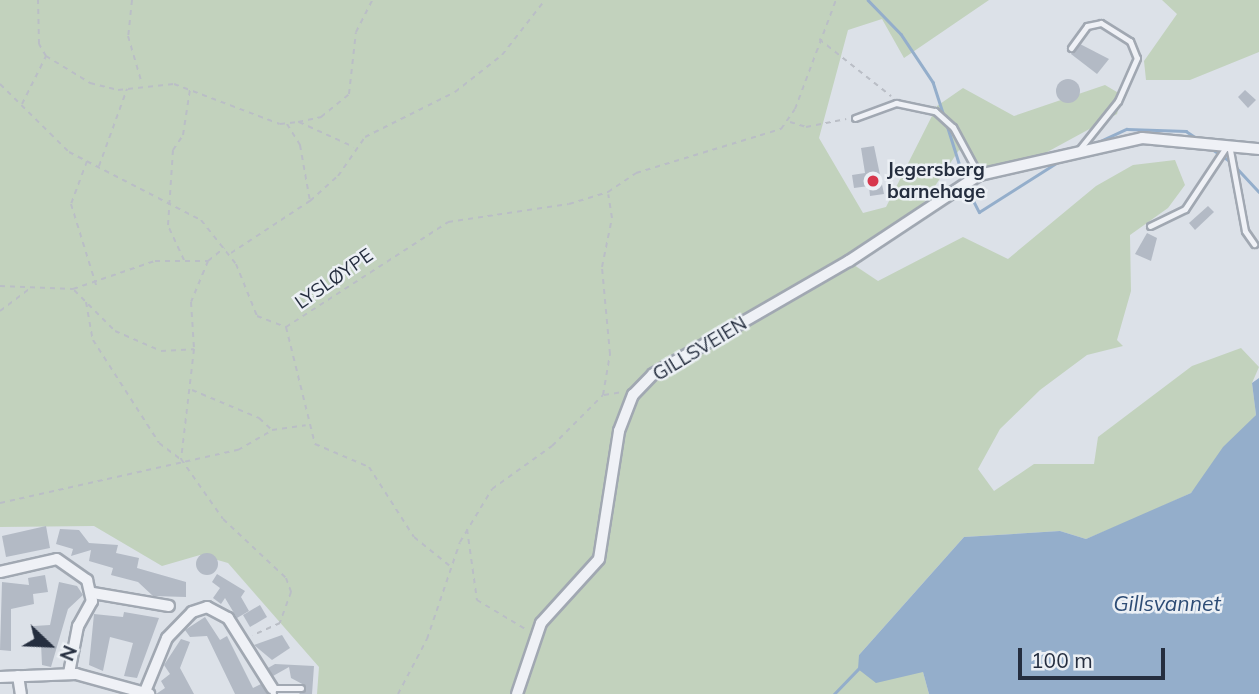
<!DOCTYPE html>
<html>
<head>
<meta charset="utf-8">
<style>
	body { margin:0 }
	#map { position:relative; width:1259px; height:694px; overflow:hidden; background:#dce1e8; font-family:Mulish,sans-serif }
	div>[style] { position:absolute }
	.green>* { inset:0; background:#c2d2bd }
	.water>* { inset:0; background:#94aecb }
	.stream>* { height:2.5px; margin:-1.25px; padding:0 1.25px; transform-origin:1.25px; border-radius:1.25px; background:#94aecb }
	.building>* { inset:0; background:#b3bac5 }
	.round { border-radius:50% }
	.path>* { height:2px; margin-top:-1px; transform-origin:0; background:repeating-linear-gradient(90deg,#babec6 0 5px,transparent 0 10px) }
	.roads { filter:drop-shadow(2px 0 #a1a8b2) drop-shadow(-2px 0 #a1a8b2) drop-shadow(0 2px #a1a8b2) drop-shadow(0 -2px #a1a8b2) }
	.service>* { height:5px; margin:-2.5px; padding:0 2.5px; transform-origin:2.5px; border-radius:2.5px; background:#eff1f6 }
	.minor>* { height:10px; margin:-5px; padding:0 5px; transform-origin:5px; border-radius:5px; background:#eff1f6 }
	.dots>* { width:19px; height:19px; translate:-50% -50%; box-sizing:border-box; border:4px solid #ecf0f5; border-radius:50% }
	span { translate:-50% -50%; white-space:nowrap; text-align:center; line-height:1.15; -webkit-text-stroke:5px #ecf0f5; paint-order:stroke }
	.poi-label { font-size:19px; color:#252e3f; font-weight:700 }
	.left { translate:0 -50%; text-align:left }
	.street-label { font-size:19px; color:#252e3f }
	.water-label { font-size:21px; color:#2d4c75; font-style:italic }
	.north { position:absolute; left:14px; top:610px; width:70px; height:70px; -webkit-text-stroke:5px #ecf0f5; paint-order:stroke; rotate:113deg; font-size:19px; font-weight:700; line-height:28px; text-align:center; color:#252e3f }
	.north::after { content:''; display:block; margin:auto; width:24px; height:32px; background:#252e3f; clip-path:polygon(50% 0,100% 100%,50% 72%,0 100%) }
	.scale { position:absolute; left:1018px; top:648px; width:147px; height:32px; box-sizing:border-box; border:4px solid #252e3f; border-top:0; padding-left:9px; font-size:21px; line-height:24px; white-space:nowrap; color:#252e3f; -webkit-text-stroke:5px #ecf0f5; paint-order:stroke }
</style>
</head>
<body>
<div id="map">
	<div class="green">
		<div style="clip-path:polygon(0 0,989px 0,904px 58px,882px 19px,848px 30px,819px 138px,863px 213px,886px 207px,937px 106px,963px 88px,1014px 116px,1105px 85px,1122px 95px,1117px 114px,1016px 169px,982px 167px,959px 150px,917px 213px,870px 243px,854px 265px,878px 281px,963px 237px,1008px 259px,1096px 186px,1133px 165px,1175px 160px,1185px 185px,1168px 208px,1130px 235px,1131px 291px,1117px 340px,1123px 346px,1087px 355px,1040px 390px,1000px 429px,978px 469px,994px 491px,1034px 464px,1094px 464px,1098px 437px,1192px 366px,1241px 348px,1259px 367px,1252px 383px,1256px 415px,1191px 493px,1139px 517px,1086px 539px,1060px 531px,964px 537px,859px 655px,923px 672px,929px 694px,317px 694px,319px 667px,228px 563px,200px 555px,162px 566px,94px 526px,0 527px)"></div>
		<div style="clip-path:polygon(1162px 0,1259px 0,1259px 52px,1190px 80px,1146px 80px,1144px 61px,1177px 14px)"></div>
	</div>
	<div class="water">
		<div style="clip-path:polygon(1259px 378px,1259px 694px,929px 694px,923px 672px,876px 683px,858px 669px,859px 655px,964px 537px,1060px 531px,1086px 539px,1191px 493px,1223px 447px,1256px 415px,1252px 383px)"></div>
	</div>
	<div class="stream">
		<div style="left:868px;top:0;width:47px;rotate:45.9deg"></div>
		<div style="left:901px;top:34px;width:58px;rotate:56.3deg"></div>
		<div style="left:933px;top:82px;width:38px;rotate:72deg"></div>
		<div style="left:947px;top:125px;width:60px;rotate:72.5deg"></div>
		<div style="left:1092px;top:145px;width:38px;rotate:-25deg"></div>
		<div style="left:1127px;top:129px;width:59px;rotate:1.9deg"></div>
		<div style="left:1186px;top:131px;width:14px;rotate:34deg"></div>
		<div style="left:1212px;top:149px;width:22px;rotate:34deg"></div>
		<div style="left:1235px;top:166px;width:35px;rotate:47deg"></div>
		<div style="left:967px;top:188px;width:27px;rotate:63deg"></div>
		<div style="left:979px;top:212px;width:97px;rotate:-32.4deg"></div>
		<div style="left:834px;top:694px;width:35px;rotate:-46deg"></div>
	</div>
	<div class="building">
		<div style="clip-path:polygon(1080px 44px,1109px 59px,1097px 74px,1071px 54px)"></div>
		<div class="round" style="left:1056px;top:79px;width:24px;height:24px"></div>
		<div style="clip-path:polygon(1245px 90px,1256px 100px,1248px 108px,1238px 97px)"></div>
		<div style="clip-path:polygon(874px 146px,884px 194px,870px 196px,869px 186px,854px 188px,852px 175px,865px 173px,861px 148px)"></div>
		<div style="clip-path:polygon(1208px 206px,1214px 212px,1195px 230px,1189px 223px)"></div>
		<div style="clip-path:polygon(1147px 233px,1157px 238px,1151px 261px,1135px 254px)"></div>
		<div style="clip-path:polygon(46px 526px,50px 548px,6px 557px,2px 536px)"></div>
		<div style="clip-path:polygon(60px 529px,79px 530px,89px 543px,118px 545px,116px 553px,139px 558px,137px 568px,186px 582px,186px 597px,153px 596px,138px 582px,111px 575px,113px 568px,89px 561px,91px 550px,71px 556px,73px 549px,56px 544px)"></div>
		<div class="round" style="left:196px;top:553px;width:22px;height:22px"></div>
		<div style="clip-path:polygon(217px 574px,245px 591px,241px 597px,249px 611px,237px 618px,225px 598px,221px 604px,213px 598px,220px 588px,212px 582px)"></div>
		<div style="clip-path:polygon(45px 575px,48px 592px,33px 594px,34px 604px,11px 609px,11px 651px,0 650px,2px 582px,29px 585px,28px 578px)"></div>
		<div style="clip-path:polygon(59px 582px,77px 586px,83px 595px,68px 609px,51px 667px,42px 665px,41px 643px,32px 633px,34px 626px,50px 625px)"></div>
		<div style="clip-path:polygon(260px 605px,267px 617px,250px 627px,243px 615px)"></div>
		<div style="clip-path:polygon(124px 612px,159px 618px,137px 678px,124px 676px,133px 643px,110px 637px,103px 671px,89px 665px,94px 614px,123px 617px)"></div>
		<div style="clip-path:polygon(205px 617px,220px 640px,227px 636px,253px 688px,261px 684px,268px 694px,235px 694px,207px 636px,190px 637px,185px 630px)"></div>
		<div style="clip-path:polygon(282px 635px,290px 648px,272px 660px,254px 645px)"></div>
		<div style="clip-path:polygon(181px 639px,190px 642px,180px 668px,194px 694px,156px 694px,165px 688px,161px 681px,170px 674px,164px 665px)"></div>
		<div style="clip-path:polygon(275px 664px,314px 666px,312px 694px,299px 694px,306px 686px,291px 678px,289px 667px,273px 676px,268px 668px)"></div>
	</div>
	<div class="path">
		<div style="left:132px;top:0;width:36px;rotate:96deg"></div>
		<div style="left:128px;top:36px;width:50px;rotate:73.7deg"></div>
		<div style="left:819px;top:39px;width:92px;rotate:38.4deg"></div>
		<div style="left:46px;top:56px;width:52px;rotate:31.5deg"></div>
		<div style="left:90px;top:83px;width:29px;rotate:14deg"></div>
		<div style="left:118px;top:90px;width:56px;rotate:-6.1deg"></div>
		<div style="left:174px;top:84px;width:113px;rotate:20.7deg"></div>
		<div style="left:280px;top:124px;width:18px;rotate:-6deg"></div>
		<div style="left:298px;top:122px;width:24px;rotate:-12deg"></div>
		<div style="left:321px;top:117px;width:36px;rotate:-39deg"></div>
		<div style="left:349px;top:94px;width:62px;rotate:-83.6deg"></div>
		<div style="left:356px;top:32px;width:36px;rotate:-63deg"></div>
		<div style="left:0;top:84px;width:97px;rotate:44.6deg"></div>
		<div style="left:69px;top:152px;width:148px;rotate:27.3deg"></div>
		<div style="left:201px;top:220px;width:56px;rotate:51.5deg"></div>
		<div style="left:236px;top:264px;width:56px;rotate:68deg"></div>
		<div style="left:257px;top:316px;width:31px;rotate:21deg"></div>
		<div style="left:286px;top:327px;width:193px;rotate:-32.9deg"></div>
		<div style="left:448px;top:222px;width:122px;rotate:-8.5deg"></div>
		<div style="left:569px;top:204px;width:41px;rotate:-17.1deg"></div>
		<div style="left:608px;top:192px;width:34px;rotate:-34deg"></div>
		<div style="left:636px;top:173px;width:152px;rotate:-16.9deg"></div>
		<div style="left:781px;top:129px;width:24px;rotate:-55deg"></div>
		<div style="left:795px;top:109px;width:116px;rotate:-69.4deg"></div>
		<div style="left:22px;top:104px;width:54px;rotate:-63.4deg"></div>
		<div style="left:46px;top:56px;width:14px;rotate:-120deg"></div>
		<div style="left:39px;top:44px;width:44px;rotate:-91.3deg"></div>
		<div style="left:299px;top:122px;width:60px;rotate:24.4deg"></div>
		<div style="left:790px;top:122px;width:17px;rotate:17deg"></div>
		<div style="left:806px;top:127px;width:41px;rotate:-11.3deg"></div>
		<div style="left:287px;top:124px;width:25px;rotate:58deg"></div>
		<div style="left:300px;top:145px;width:57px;rotate:79.9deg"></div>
		<div style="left:87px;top:161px;width:46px;rotate:110.4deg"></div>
		<div style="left:71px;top:204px;width:85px;rotate:72.8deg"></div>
		<div style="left:99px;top:166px;width:82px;rotate:-70deg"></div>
		<div style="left:231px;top:253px;width:95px;rotate:-33.4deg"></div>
		<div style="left:310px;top:201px;width:38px;rotate:-42deg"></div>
		<div style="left:338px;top:176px;width:47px;rotate:-55.3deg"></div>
		<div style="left:365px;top:137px;width:101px;rotate:-26.6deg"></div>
		<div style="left:455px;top:92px;width:60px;rotate:-38.2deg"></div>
		<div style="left:502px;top:55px;width:70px;rotate:-52deg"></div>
		<div style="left:184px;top:260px;width:38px;rotate:-115deg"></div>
		<div style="left:168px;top:225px;width:75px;rotate:-86.2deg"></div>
		<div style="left:173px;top:150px;width:18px;rotate:-56deg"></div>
		<div style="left:183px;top:135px;width:47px;rotate:-81.3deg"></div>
		<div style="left:208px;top:261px;width:44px;rotate:112.5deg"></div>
		<div style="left:191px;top:302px;width:47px;rotate:86.3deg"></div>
		<div style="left:194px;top:349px;width:111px;rotate:96.7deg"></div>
		<div style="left:181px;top:459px;width:73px;rotate:55deg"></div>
		<div style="left:223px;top:519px;width:86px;rotate:43.1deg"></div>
		<div style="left:286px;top:578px;width:15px;rotate:70deg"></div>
		<div style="left:291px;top:592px;width:33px;rotate:110deg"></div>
		<div style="left:280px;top:623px;width:30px;rotate:156deg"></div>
		<div style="left:0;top:286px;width:73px;rotate:2.4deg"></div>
		<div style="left:73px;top:289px;width:87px;rotate:-18.9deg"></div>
		<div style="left:155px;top:261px;width:53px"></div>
		<div style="left:208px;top:261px;width:21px;rotate:-39deg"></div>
		<div style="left:74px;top:290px;width:58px;rotate:45deg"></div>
		<div style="left:115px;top:331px;width:50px;rotate:23.5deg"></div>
		<div style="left:161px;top:351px;width:33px;rotate:-3deg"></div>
		<div style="left:86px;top:302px;width:39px;rotate:80deg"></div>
		<div style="left:93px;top:340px;width:122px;rotate:57.3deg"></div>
		<div style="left:159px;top:443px;width:26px;rotate:37deg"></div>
		<div style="left:0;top:311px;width:39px;rotate:-37deg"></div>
		<div style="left:286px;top:327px;width:121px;rotate:76.1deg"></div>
		<div style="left:315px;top:444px;width:59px;rotate:23.1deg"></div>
		<div style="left:369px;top:467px;width:83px;rotate:57.3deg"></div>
		<div style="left:414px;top:537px;width:46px;rotate:38.9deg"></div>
		<div style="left:192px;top:390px;width:73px;rotate:22.7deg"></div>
		<div style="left:259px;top:418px;width:18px;rotate:43deg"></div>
		<div style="left:604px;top:395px;width:19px;rotate:-9deg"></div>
		<div style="left:0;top:503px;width:244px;rotate:-12.6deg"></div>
		<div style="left:238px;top:450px;width:39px;rotate:-30deg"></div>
		<div style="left:272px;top:430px;width:34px;rotate:-8deg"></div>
		<div style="left:467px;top:529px;width:72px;rotate:82deg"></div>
		<div style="left:477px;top:600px;width:58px;rotate:31deg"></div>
		<div style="left:398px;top:694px;width:62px;rotate:-62.2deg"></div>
		<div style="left:427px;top:639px;width:102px;rotate:-71.2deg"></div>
		<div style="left:460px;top:542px;width:62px;rotate:-58.9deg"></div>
		<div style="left:492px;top:489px;width:74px;rotate:-35.6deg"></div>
		<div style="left:552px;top:446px;width:72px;rotate:-45deg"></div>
		<div style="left:603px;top:395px;width:42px;rotate:-80.3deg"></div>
		<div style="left:610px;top:354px;width:87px;rotate:-95.3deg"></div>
		<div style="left:602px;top:267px;width:50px;rotate:-78.5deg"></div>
		<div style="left:612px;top:218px;width:24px;rotate:-99deg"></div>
	</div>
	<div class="roads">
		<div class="service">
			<div style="left:1071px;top:48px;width:27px;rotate:-54deg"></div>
			<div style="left:1087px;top:26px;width:14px;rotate:-12deg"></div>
			<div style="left:1101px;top:23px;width:34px;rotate:32deg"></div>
			<div style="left:1130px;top:41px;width:18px;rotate:68deg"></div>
			<div style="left:1137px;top:58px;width:47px;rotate:113.8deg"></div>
			<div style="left:1118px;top:101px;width:64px;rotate:128.7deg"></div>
			<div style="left:855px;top:118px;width:44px;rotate:-20.1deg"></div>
			<div style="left:896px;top:103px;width:40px;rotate:12deg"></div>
			<div style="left:935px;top:111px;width:24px;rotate:42deg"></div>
			<div style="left:953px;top:127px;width:55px;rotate:61.6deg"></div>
			<div style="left:1230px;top:150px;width:82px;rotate:79.5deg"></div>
			<div style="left:1245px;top:231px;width:16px;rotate:55deg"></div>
			<div style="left:1150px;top:226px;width:39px;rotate:-26deg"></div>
			<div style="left:1185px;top:209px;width:71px;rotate:-56.5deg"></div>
			<div style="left:273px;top:694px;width:6px;rotate:-99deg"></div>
			<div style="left:272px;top:688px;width:29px"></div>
		</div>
		<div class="minor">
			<div style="left:0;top:572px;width:58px;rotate:-12.8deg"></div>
			<div style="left:57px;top:559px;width:37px;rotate:35deg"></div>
			<div style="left:87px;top:580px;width:22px;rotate:77deg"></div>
			<div style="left:92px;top:601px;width:29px;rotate:119deg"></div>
			<div style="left:78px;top:626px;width:48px;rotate:100.8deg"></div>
			<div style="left:93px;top:593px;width:77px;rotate:9.7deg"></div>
			<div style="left:18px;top:676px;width:18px;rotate:81deg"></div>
			<div style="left:0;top:677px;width:76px;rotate:-2.3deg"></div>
			<div style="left:76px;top:674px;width:76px;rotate:15.3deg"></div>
			<div style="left:146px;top:689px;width:55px;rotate:-67.6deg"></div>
			<div style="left:167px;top:638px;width:36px;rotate:-46deg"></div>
			<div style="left:192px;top:612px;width:16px;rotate:-18deg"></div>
			<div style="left:207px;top:607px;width:24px;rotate:28deg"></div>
			<div style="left:228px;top:618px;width:83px;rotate:57.8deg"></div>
			<div style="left:517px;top:694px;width:75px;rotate:-71.3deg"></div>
			<div style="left:541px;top:623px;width:86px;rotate:-47.8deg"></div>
			<div style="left:599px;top:559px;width:130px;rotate:-81.1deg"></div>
			<div style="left:619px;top:431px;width:39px;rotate:-69deg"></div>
			<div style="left:633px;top:395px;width:29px;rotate:-46deg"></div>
			<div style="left:653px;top:374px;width:226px;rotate:-30deg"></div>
			<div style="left:849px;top:261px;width:156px;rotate:-33.5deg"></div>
			<div style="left:979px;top:175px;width:167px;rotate:-12.8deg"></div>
			<div style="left:1142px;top:138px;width:118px;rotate:5.4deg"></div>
		</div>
	</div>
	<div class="dots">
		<div style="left:873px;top:181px;background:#d7374d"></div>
	</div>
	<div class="poi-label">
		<span class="left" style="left:887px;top:181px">Jegersberg<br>barnehage</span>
	</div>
	<div class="street-label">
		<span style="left:334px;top:279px;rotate:-35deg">LYSLØYPE</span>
		<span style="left:700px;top:349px;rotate:-31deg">GILLSVEIEN</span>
	</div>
	<div class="water-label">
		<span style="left:1167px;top:603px">Gillsvannet</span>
	</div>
	<div class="north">N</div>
	<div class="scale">100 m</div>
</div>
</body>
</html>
